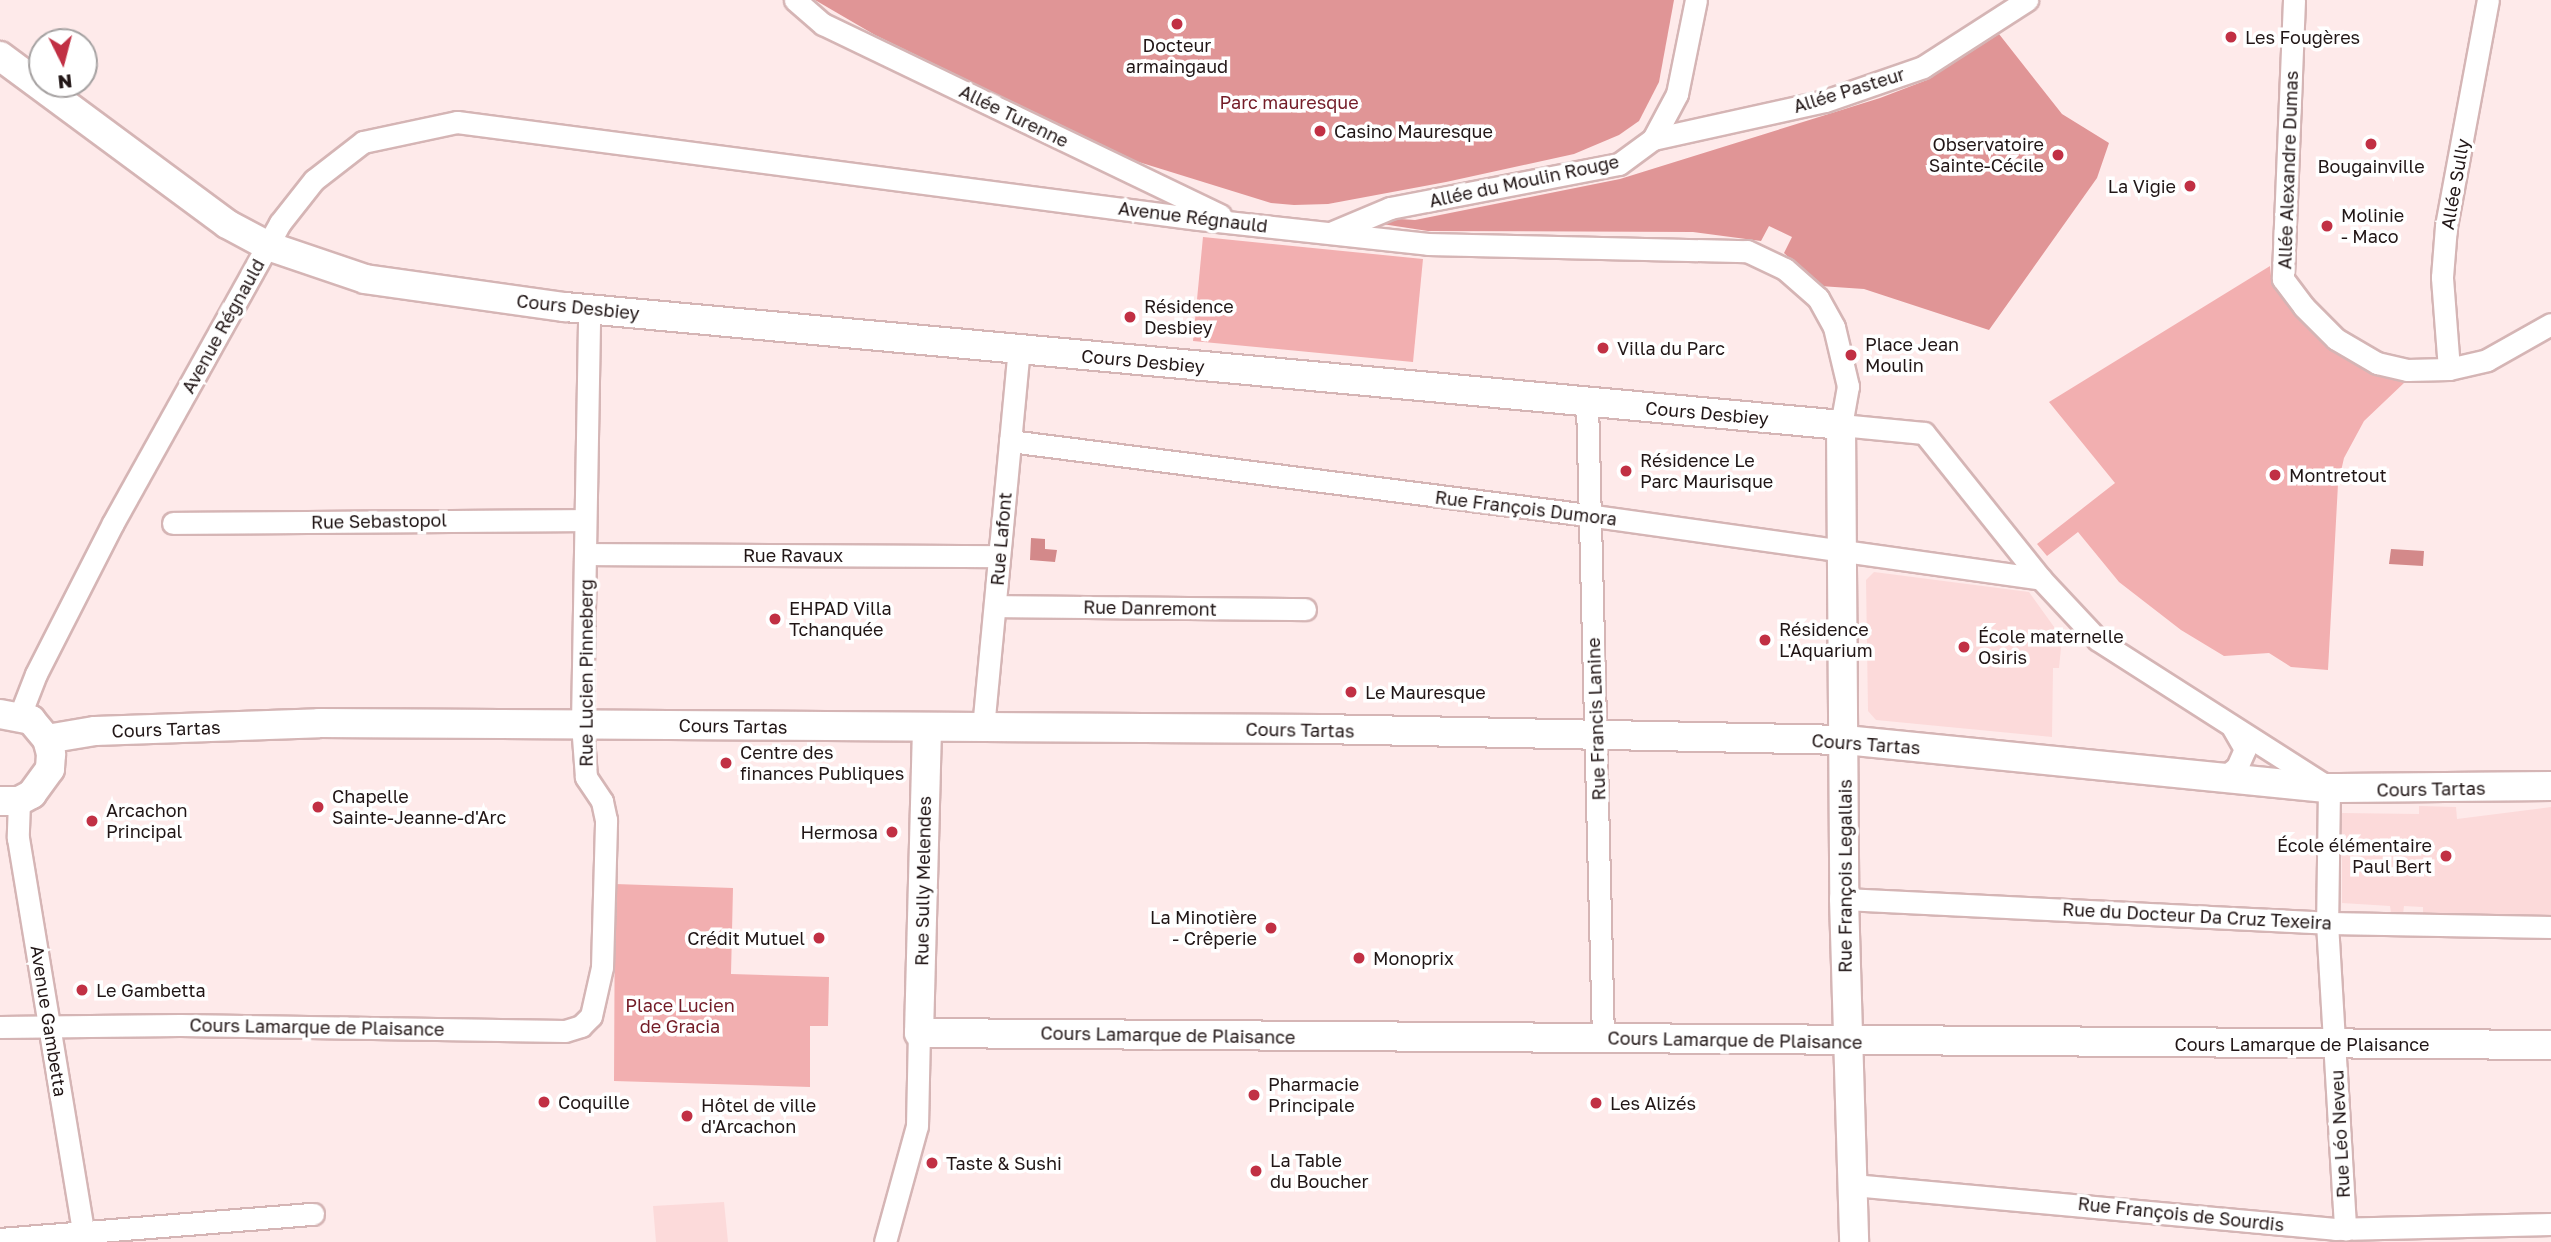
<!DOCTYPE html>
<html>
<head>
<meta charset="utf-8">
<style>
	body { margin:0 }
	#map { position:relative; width:2551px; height:1242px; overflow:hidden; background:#feeaea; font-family:"Golos Text",sans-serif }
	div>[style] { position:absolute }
	.built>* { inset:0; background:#fcdada }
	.green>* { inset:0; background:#f2afb0 }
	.forest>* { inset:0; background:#e09596 }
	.water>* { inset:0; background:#d3898a }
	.roads { filter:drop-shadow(2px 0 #d5b5b5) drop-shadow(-2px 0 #d5b5b5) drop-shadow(0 2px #d5b5b5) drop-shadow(0 -2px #d5b5b5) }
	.minor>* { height:21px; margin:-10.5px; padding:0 10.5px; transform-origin:10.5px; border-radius:10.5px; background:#fff }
	.tertiary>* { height:28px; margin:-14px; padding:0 14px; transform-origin:14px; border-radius:14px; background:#fff }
	.dots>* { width:19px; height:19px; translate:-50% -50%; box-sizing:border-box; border:4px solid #fff; border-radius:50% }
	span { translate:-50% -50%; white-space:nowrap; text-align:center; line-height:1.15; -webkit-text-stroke:7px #fff; paint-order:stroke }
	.poi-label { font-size:18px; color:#211616 }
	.left { translate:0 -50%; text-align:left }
	.right { translate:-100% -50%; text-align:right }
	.street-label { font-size:18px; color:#211616 }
	.park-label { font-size:18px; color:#741c27 }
	.north { position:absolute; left:28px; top:28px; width:70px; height:70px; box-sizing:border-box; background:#fff; border:2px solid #a6a2a2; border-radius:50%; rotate:174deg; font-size:19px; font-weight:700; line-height:28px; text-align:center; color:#211616 }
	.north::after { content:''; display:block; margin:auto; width:24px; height:32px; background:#c13044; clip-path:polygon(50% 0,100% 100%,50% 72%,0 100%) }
</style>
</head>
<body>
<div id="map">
	<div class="built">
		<div style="clip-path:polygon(1874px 572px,2029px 592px,2062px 638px,2059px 668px,2053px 668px,2052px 737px,1876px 720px,1868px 711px,1866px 580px)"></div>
		<div style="clip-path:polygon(2419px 806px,2456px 807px,2457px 819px,2551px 807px,2551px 917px,2423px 913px,2423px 907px,2404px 906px,2403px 914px,2391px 913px,2390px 906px,2342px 903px,2342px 813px,2419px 814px)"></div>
		<div style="clip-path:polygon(724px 1202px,728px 1242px,656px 1242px,653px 1206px)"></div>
	</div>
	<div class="green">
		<div style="clip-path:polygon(1203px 237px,1423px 259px,1413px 362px,1193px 341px)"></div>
		<div style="clip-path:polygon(2270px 266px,2272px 285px,2324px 340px,2381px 374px,2405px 382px,2364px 421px,2344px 458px,2338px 484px,2328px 670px,2291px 667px,2269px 653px,2224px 656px,2181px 630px,2119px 582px,2078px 532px,2047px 556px,2037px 544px,2115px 483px,2049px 402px)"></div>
		<div style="clip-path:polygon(615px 884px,733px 888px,731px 974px,829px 977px,828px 1026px,810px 1026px,810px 1087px,614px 1081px)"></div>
	</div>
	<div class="forest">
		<div style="clip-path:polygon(815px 0,1674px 0,1659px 82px,1639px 121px,1619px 135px,1574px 154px,1446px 182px,1328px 204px,1294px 205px,1271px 203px,1129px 159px,875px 35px)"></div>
		<div style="clip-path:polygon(1999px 34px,2062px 114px,2109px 143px,2097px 178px,1989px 330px,1864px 289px,1820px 286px,1784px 253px,1792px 237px,1769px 226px,1761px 241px,1693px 232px,1428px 231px,1382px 224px,1384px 218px,1415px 220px,1620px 179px,1880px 98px,1927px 80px)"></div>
	</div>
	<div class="water">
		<div style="clip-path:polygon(1031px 538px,1045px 539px,1045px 549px,1057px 550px,1055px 562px,1030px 560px)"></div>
		<div style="clip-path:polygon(2391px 549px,2424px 551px,2423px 566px,2389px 564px)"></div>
	</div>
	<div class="roads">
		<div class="minor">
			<div style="left:795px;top:0;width:37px;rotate:41deg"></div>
			<div style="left:823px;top:24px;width:441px;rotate:25.7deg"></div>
			<div style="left:2294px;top:0;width:279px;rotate:92.3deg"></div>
			<div style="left:2283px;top:279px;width:35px;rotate:53deg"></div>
			<div style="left:2304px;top:307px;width:45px;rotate:45deg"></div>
			<div style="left:2336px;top:339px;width:48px;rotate:30.3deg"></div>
			<div style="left:2377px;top:363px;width:31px;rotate:13deg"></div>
			<div style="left:2407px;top:370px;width:42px;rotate:-1.4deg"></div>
			<div style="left:2449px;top:369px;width:39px;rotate:-13deg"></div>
			<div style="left:2487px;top:360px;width:73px;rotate:-29.4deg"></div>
			<div style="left:1653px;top:139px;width:176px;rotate:-12.5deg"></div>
			<div style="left:1825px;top:101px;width:104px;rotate:-19.1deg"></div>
			<div style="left:1923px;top:67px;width:124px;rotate:-32.8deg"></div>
			<div style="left:1333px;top:232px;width:62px;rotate:-22.8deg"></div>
			<div style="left:1390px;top:208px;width:233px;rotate:-10.9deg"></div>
			<div style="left:1619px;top:164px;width:42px;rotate:-36.3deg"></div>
			<div style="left:1653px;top:139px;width:51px;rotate:-61.9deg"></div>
			<div style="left:1677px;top:94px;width:96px;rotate:-78.6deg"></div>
			<div style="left:2449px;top:369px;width:92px;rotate:-94.4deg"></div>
			<div style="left:2442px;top:277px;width:51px;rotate:-85.5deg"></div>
			<div style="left:2446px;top:226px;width:230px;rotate:-79.5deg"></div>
			<div style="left:1587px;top:402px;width:635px;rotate:88.56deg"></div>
			<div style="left:1010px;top:441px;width:583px;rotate:7.3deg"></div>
			<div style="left:1588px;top:515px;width:457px;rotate:8deg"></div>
			<div style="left:173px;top:523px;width:412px;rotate:-0.4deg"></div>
			<div style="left:586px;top:554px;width:413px;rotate:0.3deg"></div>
			<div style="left:995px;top:606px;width:310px;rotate:0.6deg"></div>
			<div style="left:20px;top:715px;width:44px;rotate:-68.7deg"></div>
			<div style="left:36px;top:674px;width:169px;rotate:-63deg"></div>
			<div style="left:113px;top:523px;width:343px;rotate:-60.9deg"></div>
			<div style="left:280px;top:223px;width:55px;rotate:-51.7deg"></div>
			<div style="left:314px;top:180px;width:62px;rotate:-37.8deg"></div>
			<div style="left:363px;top:142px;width:96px;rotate:-12deg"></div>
			<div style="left:457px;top:122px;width:748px;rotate:7.45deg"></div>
			<div style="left:1199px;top:219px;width:230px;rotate:6.2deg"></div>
			<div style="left:1428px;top:244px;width:319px;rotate:1.3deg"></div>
			<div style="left:1747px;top:251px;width:42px;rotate:25.3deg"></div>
			<div style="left:1785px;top:269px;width:44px;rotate:41.3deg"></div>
			<div style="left:1818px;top:298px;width:33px;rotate:61deg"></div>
			<div style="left:1834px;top:327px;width:61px;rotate:76.7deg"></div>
			<div style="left:1848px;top:386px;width:40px;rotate:100deg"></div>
			<div style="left:1841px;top:425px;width:83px;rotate:5.5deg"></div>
			<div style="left:1924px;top:433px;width:187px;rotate:51.3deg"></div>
			<div style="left:2041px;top:579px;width:83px;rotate:46.9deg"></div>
			<div style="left:2098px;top:640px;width:274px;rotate:32.6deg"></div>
			<div style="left:2329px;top:788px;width:135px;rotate:90.8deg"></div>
			<div style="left:2327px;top:923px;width:307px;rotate:86.6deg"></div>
			<div style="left:983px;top:728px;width:381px;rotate:-84.6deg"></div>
			<div style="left:2223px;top:778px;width:18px;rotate:-38deg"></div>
			<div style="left:2237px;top:767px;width:20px;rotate:-66deg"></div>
			<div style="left:2245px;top:749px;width:24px;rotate:-120deg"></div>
			<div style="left:19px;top:801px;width:37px;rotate:92deg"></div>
			<div style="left:18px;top:838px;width:410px;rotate:80.6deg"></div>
			<div style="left:1844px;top:899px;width:484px;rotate:2.8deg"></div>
			<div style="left:2327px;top:923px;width:224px;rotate:1deg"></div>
			<div style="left:0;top:1027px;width:180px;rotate:-0.6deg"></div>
			<div style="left:180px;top:1025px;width:385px;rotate:0.9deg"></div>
			<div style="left:565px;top:1031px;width:17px;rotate:-17deg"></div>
			<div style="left:581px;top:1026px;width:14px;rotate:-45deg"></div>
			<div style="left:591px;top:1016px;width:50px;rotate:-77.3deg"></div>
			<div style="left:602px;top:967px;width:147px;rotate:-88.4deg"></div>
			<div style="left:606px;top:820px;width:19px;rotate:-102deg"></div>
			<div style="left:602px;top:801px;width:29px;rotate:-124deg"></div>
			<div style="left:586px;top:777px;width:53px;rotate:-94.3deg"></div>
			<div style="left:582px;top:724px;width:416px;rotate:-89deg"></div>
			<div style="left:1853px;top:1185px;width:484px;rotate:5.2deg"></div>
			<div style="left:2335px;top:1229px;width:216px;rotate:-1.3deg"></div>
			<div style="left:0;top:1239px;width:314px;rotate:-4.6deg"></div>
			<div style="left:885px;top:1242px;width:120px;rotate:-74.6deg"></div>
			<div style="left:917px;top:1126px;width:93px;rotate:-88.8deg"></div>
		</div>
		<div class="tertiary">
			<div style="left:0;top:56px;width:282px;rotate:36.5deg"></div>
			<div style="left:227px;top:224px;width:47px;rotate:28.2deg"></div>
			<div style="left:268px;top:246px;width:102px;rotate:18.8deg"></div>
			<div style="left:365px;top:279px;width:202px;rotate:8deg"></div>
			<div style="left:565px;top:307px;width:1281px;rotate:5.28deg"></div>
			<div style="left:1841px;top:425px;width:474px;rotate:89.6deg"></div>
			<div style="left:1844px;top:899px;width:343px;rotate:88.3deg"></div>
			<div style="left:0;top:714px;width:32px;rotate:11deg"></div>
			<div style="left:31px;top:720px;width:25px;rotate:50deg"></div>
			<div style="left:47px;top:739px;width:16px;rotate:75deg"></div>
			<div style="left:51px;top:754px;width:15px;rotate:94deg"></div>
			<div style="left:50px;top:769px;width:31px;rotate:126deg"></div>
			<div style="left:32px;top:794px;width:15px;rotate:152deg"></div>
			<div style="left:19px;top:801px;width:19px;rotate:180deg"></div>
			<div style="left:927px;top:728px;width:305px;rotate:91.5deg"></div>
			<div style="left:919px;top:1033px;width:1632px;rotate:0.42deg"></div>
			<div style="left:47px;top:739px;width:49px;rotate:-9.5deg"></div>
			<div style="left:95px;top:731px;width:224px;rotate:-2deg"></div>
			<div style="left:319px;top:723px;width:1001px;rotate:0.34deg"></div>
			<div style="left:1320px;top:729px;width:525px;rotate:1.2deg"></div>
			<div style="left:1845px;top:740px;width:486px;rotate:5.7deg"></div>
			<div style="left:2329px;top:788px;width:222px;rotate:-0.5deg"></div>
		</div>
	</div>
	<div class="dots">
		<div style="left:1177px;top:24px;background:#c13044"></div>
		<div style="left:2231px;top:37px;background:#c13044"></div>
		<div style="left:1320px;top:131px;background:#c13044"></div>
		<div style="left:2371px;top:144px;background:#c13044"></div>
		<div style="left:2058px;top:155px;background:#c13044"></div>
		<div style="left:2190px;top:186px;background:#c13044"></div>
		<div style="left:2327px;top:226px;background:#c13044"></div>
		<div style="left:1130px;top:317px;background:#c13044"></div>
		<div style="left:1603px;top:348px;background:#c13044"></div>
		<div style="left:1851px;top:355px;background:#c13044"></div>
		<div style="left:1626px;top:471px;background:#c13044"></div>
		<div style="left:2275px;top:475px;background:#c13044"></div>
		<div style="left:775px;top:619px;background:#c13044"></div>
		<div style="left:1765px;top:640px;background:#c13044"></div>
		<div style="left:1964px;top:647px;background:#c13044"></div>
		<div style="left:1351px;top:692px;background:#c13044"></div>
		<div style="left:726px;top:763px;background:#c13044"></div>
		<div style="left:318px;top:807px;background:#c13044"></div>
		<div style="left:92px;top:821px;background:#c13044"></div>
		<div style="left:892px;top:832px;background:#c13044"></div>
		<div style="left:2446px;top:856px;background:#c13044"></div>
		<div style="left:1271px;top:928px;background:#c13044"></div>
		<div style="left:819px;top:938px;background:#c13044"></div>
		<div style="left:1359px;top:958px;background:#c13044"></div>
		<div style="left:82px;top:990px;background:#c13044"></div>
		<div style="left:1254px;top:1095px;background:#c13044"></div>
		<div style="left:544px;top:1102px;background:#c13044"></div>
		<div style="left:1596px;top:1103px;background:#c13044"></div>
		<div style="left:687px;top:1116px;background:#c13044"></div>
		<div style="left:932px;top:1163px;background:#c13044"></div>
		<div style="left:1256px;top:1171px;background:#c13044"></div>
	</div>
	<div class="poi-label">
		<span class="left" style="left:2245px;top:37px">Les Fougères</span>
		<span style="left:1177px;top:56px">Docteur<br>armaingaud</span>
		<span class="left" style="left:1334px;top:131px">Casino Mauresque</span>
		<span class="right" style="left:2044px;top:155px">Observatoire<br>Sainte-Cécile</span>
		<span style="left:2371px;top:166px">Bougainville</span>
		<span class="right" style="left:2176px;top:186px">La Vigie</span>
		<span class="left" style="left:2341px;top:226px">Molinie<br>- Maco</span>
		<span class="left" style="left:1144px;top:317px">Résidence<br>Desbiey</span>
		<span class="left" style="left:1865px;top:355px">Place Jean<br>Moulin</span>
		<span class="left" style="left:1617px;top:348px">Villa du Parc</span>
		<span class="left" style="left:1640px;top:471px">Résidence Le<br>Parc Maurisque</span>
		<span class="left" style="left:2289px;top:475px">Montretout</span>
		<span class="left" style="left:789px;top:619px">EHPAD Villa<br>Tchanquée</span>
		<span class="left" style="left:1779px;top:640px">Résidence<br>L'Aquarium</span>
		<span class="left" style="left:1978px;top:647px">École maternelle<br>Osiris</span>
		<span class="left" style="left:1365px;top:692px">Le Mauresque</span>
		<span class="left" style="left:740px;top:763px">Centre des<br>finances Publiques</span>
		<span class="left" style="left:332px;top:807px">Chapelle<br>Sainte-Jeanne-d'Arc</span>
		<span class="left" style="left:106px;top:821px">Arcachon<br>Principal</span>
		<span class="right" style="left:878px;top:832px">Hermosa</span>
		<span class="right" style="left:2432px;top:856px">École élémentaire<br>Paul Bert</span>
		<span class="right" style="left:1257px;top:928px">La Minotière<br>- Crêperie</span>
		<span class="right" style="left:805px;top:938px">Crédit Mutuel</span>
		<span class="left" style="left:1373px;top:958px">Monoprix</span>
		<span class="left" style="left:96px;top:990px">Le Gambetta</span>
		<span class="left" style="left:1268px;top:1095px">Pharmacie<br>Principale</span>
		<span class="left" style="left:558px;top:1102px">Coquille</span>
		<span class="left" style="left:1610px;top:1103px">Les Alizés</span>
		<span class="left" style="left:701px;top:1116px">Hôtel de ville<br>d'Arcachon</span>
		<span class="left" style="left:1270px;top:1171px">La Table<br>du Boucher</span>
		<span class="left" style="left:946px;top:1163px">Taste &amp; Sushi</span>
	</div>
	<div class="street-label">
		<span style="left:1849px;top:90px;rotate:-17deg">Allée Pasteur</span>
		<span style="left:1014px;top:116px;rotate:26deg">Allée Turenne</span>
		<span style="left:2288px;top:170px;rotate:-88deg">Allée Alexandre Dumas</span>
		<span style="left:1524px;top:181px;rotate:-12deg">Allée du Moulin Rouge</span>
		<span style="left:2455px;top:184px;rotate:-80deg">Allée Sully</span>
		<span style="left:1193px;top:217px;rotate:7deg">Avenue Régnauld</span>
		<span style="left:578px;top:307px;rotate:6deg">Cours Desbiey</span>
		<span style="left:223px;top:326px;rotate:-61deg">Avenue Régnauld</span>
		<span style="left:1143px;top:361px;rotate:5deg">Cours Desbiey</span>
		<span style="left:1707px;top:413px;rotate:5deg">Cours Desbiey</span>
		<span style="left:1526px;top:508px;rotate:7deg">Rue François Dumora</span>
		<span style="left:379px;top:521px;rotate:-1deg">Rue Sebastopol</span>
		<span style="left:1001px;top:539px;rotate:-85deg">Rue Lafont</span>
		<span style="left:793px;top:555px">Rue Ravaux</span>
		<span style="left:1150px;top:608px;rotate:1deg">Rue Danremont</span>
		<span style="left:586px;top:673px;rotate:-90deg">Rue Lucien Pinneberg</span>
		<span style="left:1596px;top:719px;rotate:-92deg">Rue Francis Lanine</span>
		<span style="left:733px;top:726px;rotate:1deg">Cours Tartas</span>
		<span style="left:166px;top:729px;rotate:-2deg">Cours Tartas</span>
		<span style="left:1300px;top:730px;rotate:1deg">Cours Tartas</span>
		<span style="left:1866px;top:744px;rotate:4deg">Cours Tartas</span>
		<span style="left:2431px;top:789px;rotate:-1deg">Cours Tartas</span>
		<span style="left:1845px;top:876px;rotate:-90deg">Rue François Legallais</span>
		<span style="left:923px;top:881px;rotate:-89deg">Rue Sully Melendes</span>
		<span style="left:2197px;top:916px;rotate:3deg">Rue du Docteur Da Cruz Texeira</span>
		<span style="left:49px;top:1021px;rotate:81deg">Avenue Gambetta</span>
		<span style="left:317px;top:1027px;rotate:1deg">Cours Lamarque de Plaisance</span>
		<span style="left:1168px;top:1035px;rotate:1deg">Cours Lamarque de Plaisance</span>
		<span style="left:1735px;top:1040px;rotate:1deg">Cours Lamarque de Plaisance</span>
		<span style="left:2302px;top:1044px">Cours Lamarque de Plaisance</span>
		<span style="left:2340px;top:1134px;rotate:-93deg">Rue Léo Neveu</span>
		<span style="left:2181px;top:1214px;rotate:6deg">Rue François de Sourdis</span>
	</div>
	<div class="park-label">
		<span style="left:1289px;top:102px">Parc mauresque</span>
		<span style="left:680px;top:1016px">Place Lucien<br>de Gracia</span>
	</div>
	<div class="north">N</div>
</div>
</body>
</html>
